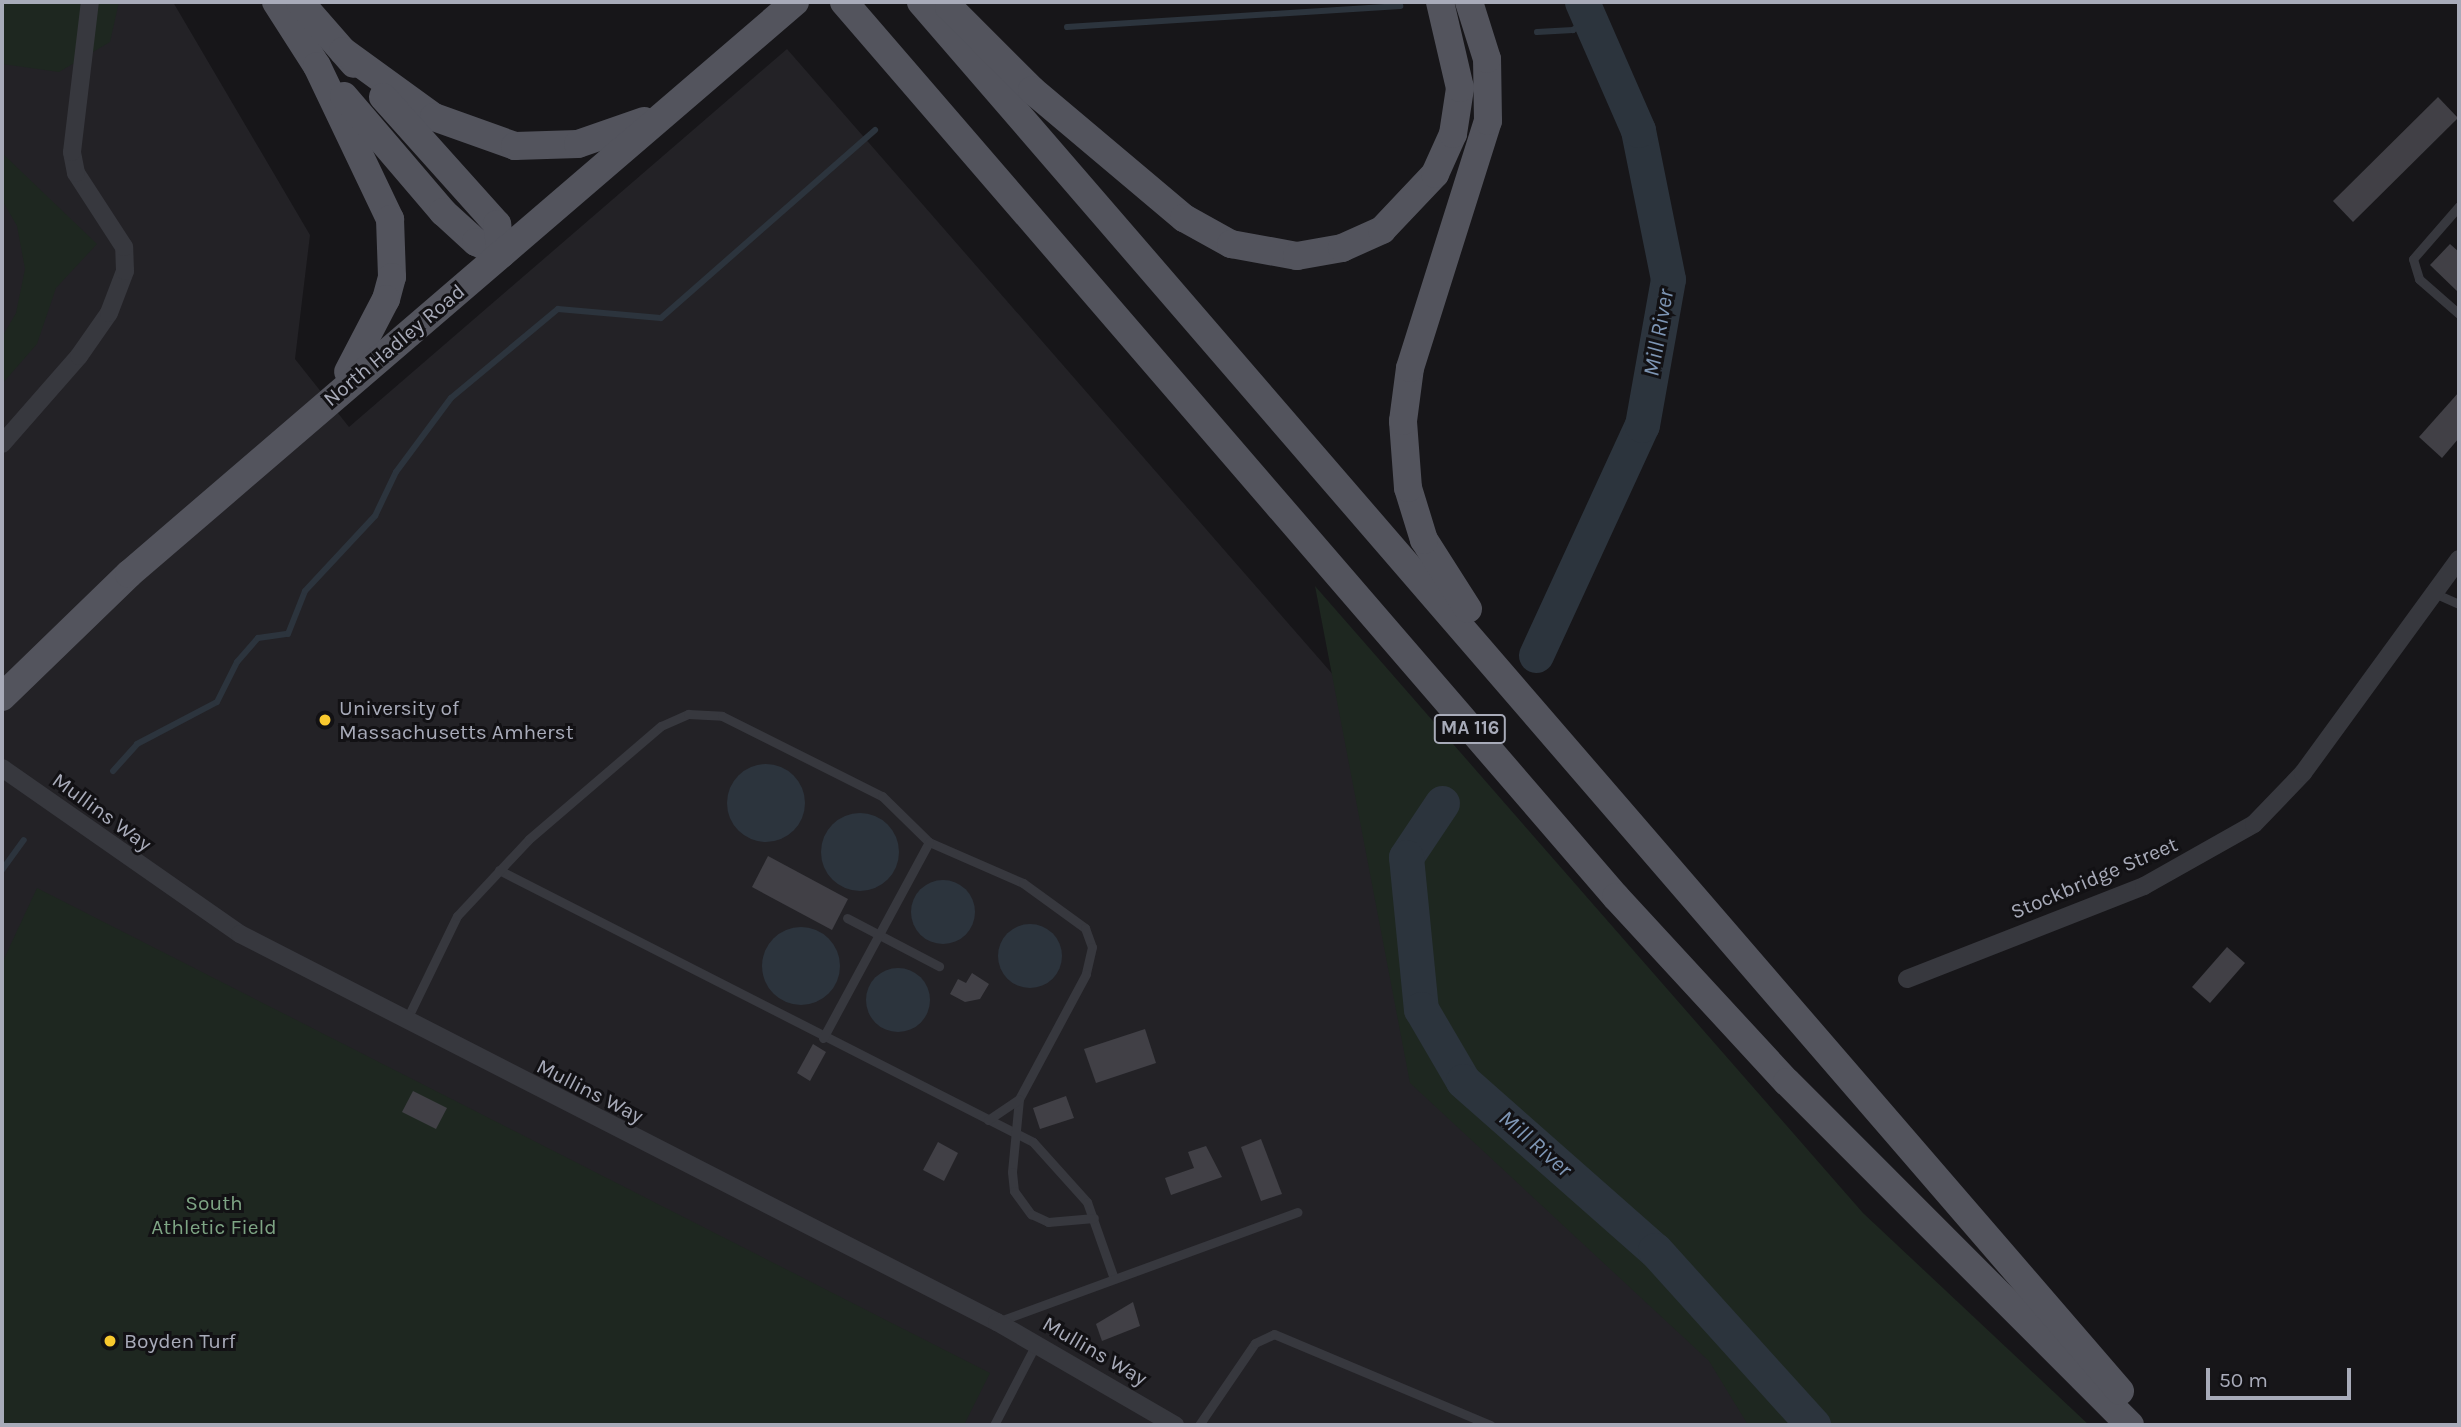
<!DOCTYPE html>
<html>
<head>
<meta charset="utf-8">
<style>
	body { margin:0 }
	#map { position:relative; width:2461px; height:1427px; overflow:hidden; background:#171619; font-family:Karla,sans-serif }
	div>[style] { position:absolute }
	.built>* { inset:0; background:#232226 }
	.green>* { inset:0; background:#1e2720 }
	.water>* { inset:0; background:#2c343d }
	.round { border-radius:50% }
	.stream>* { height:6px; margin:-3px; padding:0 3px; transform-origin:3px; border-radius:3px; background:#2c343d }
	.river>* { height:35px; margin:-17.5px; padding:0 17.5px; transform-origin:17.5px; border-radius:17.5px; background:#2c343d }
	.building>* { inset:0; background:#414046 }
	.service>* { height:9px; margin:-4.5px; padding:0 4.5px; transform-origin:4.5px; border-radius:4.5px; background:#37383e }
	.minor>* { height:18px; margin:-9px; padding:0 9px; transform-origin:9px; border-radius:9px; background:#37383e }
	.primary>* { height:28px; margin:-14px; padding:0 14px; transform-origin:14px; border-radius:14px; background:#53545d }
	.dots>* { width:19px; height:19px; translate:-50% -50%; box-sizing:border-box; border:4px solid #121114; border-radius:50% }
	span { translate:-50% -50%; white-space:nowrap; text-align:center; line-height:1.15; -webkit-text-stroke:6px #121114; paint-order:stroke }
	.shield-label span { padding:2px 5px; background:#121114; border:2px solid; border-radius:5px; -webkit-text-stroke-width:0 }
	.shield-label { font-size:19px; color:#a8abb9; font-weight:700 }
	.street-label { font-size:21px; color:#a8abb9 }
	.poi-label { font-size:21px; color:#a8abb9 }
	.left { translate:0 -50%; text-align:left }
	.park-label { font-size:21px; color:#7ea584 }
	.water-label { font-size:23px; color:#7e96b5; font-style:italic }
	.frame { position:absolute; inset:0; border:4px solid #a8abb9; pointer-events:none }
	.scale { position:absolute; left:2206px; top:1368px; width:145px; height:32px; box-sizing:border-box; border:4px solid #a8abb9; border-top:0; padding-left:9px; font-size:21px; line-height:24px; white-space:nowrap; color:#a8abb9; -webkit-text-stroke:5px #121114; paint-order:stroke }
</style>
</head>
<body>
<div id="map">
	<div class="built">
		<div style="clip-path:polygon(2px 2px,173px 2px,310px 235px,295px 359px,349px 427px,787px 49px,1988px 1425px,2px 1425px)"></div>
	</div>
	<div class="green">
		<div style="clip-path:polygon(2px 2px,119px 2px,110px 42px,59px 72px,2px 64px)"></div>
		<div style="clip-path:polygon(2px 153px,97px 244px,56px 288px,37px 344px,2px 384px,2px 337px,16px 313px,25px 269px,17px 226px,2px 200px)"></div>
		<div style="clip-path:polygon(1315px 586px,1863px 1213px,2089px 1425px,1748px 1425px,1709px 1361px,1410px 1083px)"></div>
		<div style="clip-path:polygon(37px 888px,990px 1373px,964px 1425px,2px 1425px,2px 963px)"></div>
	</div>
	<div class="water">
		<div class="round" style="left:727px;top:764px;width:78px;height:78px"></div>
		<div class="round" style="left:821px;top:813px;width:78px;height:78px"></div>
		<div class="round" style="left:911px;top:880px;width:64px;height:64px"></div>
		<div class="round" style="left:998px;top:924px;width:64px;height:64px"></div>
		<div class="round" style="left:762px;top:927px;width:78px;height:78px"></div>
		<div class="round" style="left:866px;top:968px;width:64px;height:64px"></div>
	</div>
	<div class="stream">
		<div style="left:1067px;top:27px;width:334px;rotate:-3.6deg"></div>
		<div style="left:1537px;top:32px;width:36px;rotate:-3deg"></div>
		<div style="left:1573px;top:30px;width:21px;rotate:-39deg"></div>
		<div style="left:113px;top:771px;width:36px;rotate:-48deg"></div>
		<div style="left:137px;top:744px;width:90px;rotate:-27.7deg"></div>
		<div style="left:217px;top:702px;width:45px;rotate:-63.4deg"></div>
		<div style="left:237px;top:662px;width:32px;rotate:-49deg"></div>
		<div style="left:258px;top:638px;width:30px;rotate:-8deg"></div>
		<div style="left:288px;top:634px;width:46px;rotate:-68.4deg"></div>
		<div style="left:305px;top:591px;width:103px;rotate:-47deg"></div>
		<div style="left:375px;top:516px;width:49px;rotate:-64.5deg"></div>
		<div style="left:396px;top:472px;width:92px;rotate:-53.4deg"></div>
		<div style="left:451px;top:398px;width:139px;rotate:-39.8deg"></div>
		<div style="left:558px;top:309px;width:103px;rotate:5deg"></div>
		<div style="left:661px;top:318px;width:285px;rotate:-41.3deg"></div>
		<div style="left:2px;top:870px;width:37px;rotate:-54deg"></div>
	</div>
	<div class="river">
		<div style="left:1536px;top:655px;width:253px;rotate:-65.3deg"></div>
		<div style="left:1642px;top:425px;width:148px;rotate:-79.9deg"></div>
		<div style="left:1668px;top:279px;width:152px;rotate:-101.4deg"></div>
		<div style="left:1638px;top:130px;width:140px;rotate:-113.6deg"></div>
		<div style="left:1442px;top:803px;width:65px;rotate:123.7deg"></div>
		<div style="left:1406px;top:857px;width:153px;rotate:84.4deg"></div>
		<div style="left:1421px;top:1009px;width:83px;rotate:59.7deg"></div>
		<div style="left:1463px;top:1081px;width:256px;rotate:41.4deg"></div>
		<div style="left:1655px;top:1250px;width:236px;rotate:47.9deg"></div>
	</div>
	<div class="building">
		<div style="clip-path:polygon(2438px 97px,2458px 118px,2353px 222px,2333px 201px)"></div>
		<div style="clip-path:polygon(2450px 244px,2459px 252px,2459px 293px,2430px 265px)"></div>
		<div style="clip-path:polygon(2459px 392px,2459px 438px,2442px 458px,2419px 437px)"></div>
		<div style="clip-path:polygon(768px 856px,848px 899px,832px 930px,752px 887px)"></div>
		<div style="clip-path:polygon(2227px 947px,2245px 963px,2210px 1003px,2192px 987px)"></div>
		<div style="clip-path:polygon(972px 973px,989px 984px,980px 999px,965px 1002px,950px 994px,958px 979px,966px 983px)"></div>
		<div style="clip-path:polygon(1145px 1029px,1156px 1063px,1096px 1083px,1084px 1049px)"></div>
		<div style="clip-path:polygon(813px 1044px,826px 1052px,810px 1081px,797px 1073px)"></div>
		<div style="clip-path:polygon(413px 1091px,447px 1108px,436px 1129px,402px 1112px)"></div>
		<div style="clip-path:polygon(1066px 1096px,1074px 1118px,1040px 1129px,1033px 1108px)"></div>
		<div style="clip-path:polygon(1261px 1139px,1282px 1194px,1261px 1201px,1241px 1147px)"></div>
		<div style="clip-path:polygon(938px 1142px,958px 1153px,944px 1181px,923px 1170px)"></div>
		<div style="clip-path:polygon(1206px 1146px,1222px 1177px,1171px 1195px,1165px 1178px,1194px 1168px,1188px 1152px)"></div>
		<div style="clip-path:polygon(1133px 1302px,1140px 1326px,1102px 1341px,1096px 1324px)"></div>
	</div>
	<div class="service">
		<div style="left:2459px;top:206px;width:70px;rotate:131deg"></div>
		<div style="left:2413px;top:259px;width:21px;rotate:73deg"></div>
		<div style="left:2419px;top:279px;width:53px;rotate:41.2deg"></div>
		<div style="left:2434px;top:593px;width:27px;rotate:24deg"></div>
		<div style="left:499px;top:870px;width:599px;rotate:26.99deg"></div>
		<div style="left:1033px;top:1142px;width:81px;rotate:48deg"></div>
		<div style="left:1087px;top:1202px;width:78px;rotate:70.6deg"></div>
		<div style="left:847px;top:918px;width:104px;rotate:27.6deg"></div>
		<div style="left:406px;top:1021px;width:117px;rotate:-64.1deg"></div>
		<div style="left:457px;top:916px;width:105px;rotate:-46.9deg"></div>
		<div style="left:529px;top:839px;width:174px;rotate:-40.6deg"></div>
		<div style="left:661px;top:726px;width:30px;rotate:-24deg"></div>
		<div style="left:688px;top:714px;width:34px;rotate:3deg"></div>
		<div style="left:722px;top:716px;width:179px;rotate:26.6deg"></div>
		<div style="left:882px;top:796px;width:66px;rotate:44.4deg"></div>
		<div style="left:929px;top:842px;width:103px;rotate:23.6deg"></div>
		<div style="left:1023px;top:883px;width:77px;rotate:36deg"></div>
		<div style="left:1085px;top:928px;width:20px;rotate:70deg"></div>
		<div style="left:1092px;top:947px;width:28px;rotate:103deg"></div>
		<div style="left:1086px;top:974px;width:142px;rotate:118.2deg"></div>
		<div style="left:1019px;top:1099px;width:73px;rotate:95.5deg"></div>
		<div style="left:1012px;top:1172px;width:19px;rotate:84deg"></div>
		<div style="left:1014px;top:1191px;width:29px;rotate:54deg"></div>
		<div style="left:1031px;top:1214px;width:19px;rotate:25deg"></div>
		<div style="left:1048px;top:1222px;width:46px;rotate:-5deg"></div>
		<div style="left:823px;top:1038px;width:223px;rotate:-61.6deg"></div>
		<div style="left:988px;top:1120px;width:37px;rotate:-34deg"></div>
		<div style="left:997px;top:1322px;width:320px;rotate:-20.1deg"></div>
		<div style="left:994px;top:1425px;width:91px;rotate:-62.6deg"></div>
		<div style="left:1199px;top:1425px;width:99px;rotate:-55.7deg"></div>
		<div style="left:1255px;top:1343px;width:21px;rotate:-25deg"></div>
		<div style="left:1274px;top:1334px;width:235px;rotate:22.8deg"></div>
	</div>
	<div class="minor">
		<div style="left:2px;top:444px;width:117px;rotate:-48.8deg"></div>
		<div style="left:79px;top:356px;width:52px;rotate:-55.1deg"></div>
		<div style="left:109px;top:313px;width:45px;rotate:-69.1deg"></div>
		<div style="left:125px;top:271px;width:24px;rotate:-92deg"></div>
		<div style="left:124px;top:247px;width:88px;rotate:-123deg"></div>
		<div style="left:76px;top:173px;width:21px;rotate:-101deg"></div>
		<div style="left:72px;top:152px;width:151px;rotate:-83.2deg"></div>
		<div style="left:2px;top:768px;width:290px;rotate:34.9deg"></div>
		<div style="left:240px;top:934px;width:851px;rotate:27.14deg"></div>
		<div style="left:997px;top:1322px;width:206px;rotate:30.1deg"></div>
		<div style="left:1907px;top:979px;width:255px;rotate:-21.4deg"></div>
		<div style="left:2144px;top:886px;width:126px;rotate:-29.4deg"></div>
		<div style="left:2254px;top:824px;width:71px;rotate:-46.1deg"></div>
		<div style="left:2303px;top:773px;width:265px;rotate:-53.9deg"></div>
	</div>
	<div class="primary">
		<div style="left:276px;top:2px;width:76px;rotate:57.4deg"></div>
		<div style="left:317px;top:66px;width:170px;rotate:64.5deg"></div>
		<div style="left:390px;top:219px;width:58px;rotate:88deg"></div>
		<div style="left:392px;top:277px;width:23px;rotate:105deg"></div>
		<div style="left:386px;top:299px;width:82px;rotate:117.5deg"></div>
		<div style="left:300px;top:2px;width:82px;rotate:48.9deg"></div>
		<div style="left:844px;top:2px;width:1182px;rotate:49.22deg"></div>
		<div style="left:1616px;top:897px;width:252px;rotate:47.3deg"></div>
		<div style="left:1787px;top:1082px;width:485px;rotate:45deg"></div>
		<div style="left:921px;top:2px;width:1835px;rotate:49.2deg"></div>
		<div style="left:949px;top:7px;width:117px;rotate:45deg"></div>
		<div style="left:1032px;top:90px;width:199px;rotate:40.1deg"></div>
		<div style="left:1184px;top:218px;width:54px;rotate:29deg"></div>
		<div style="left:1231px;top:244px;width:67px;rotate:10.3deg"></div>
		<div style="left:1297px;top:256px;width:46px;rotate:-10.1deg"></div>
		<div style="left:1342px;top:248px;width:44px;rotate:-24.2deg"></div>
		<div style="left:1382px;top:230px;width:77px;rotate:-46.6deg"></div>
		<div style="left:1435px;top:174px;width:44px;rotate:-65.8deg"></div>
		<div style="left:1453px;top:134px;width:47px;rotate:-81.3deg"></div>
		<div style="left:1460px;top:88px;width:88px;rotate:-103.1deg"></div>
		<div style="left:343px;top:51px;width:112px;rotate:36deg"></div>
		<div style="left:434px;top:117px;width:86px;rotate:19.7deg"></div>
		<div style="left:515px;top:146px;width:63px;rotate:-1.8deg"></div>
		<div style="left:578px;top:144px;width:70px;rotate:-19.2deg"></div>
		<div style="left:344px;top:96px;width:153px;rotate:49.5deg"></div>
		<div style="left:443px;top:212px;width:45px;rotate:42.3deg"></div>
		<div style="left:476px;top:242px;width:28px;rotate:26deg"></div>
		<div style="left:383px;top:97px;width:171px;rotate:48.1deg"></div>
		<div style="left:497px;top:224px;width:30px;rotate:82deg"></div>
		<div style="left:1468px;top:609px;width:82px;rotate:-122.5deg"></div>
		<div style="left:1424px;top:540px;width:54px;rotate:-107.1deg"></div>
		<div style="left:1408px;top:488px;width:67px;rotate:-94.3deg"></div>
		<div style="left:1403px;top:421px;width:53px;rotate:-82.5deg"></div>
		<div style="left:1410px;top:368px;width:259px;rotate:-72.5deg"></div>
		<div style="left:1488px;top:121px;width:62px;rotate:-90.9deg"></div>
		<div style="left:1487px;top:59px;width:60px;rotate:-107.5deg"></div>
		<div style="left:2px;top:697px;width:177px;rotate:-44.1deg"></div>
		<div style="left:129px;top:574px;width:878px;rotate:-40.66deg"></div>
	</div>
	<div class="dots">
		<div style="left:325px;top:720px;background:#f9c92e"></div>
		<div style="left:110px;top:1341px;background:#f9c92e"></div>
	</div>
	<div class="shield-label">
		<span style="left:1470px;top:729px">MA 116</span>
	</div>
	<div class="street-label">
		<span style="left:394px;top:345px;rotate:-40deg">North Hadley Road</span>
		<span style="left:102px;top:812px;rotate:36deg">Mullins Way</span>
		<span style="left:2094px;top:878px;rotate:-23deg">Stockbridge Street</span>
		<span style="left:590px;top:1091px;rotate:27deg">Mullins Way</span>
		<span style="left:1095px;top:1351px;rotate:30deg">Mullins Way</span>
	</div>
	<div class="poi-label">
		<span class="left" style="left:339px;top:720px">University of<br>Massachusetts Amherst</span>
		<span class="left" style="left:124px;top:1341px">Boyden Turf</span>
	</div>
	<div class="park-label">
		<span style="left:214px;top:1215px">South<br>Athletic Field</span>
	</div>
	<div class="water-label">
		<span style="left:1659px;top:333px;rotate:-80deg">Mill River</span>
		<span style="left:1535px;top:1144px;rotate:41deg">Mill River</span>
	</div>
	<div class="frame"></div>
	<div class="scale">50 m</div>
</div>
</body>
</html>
